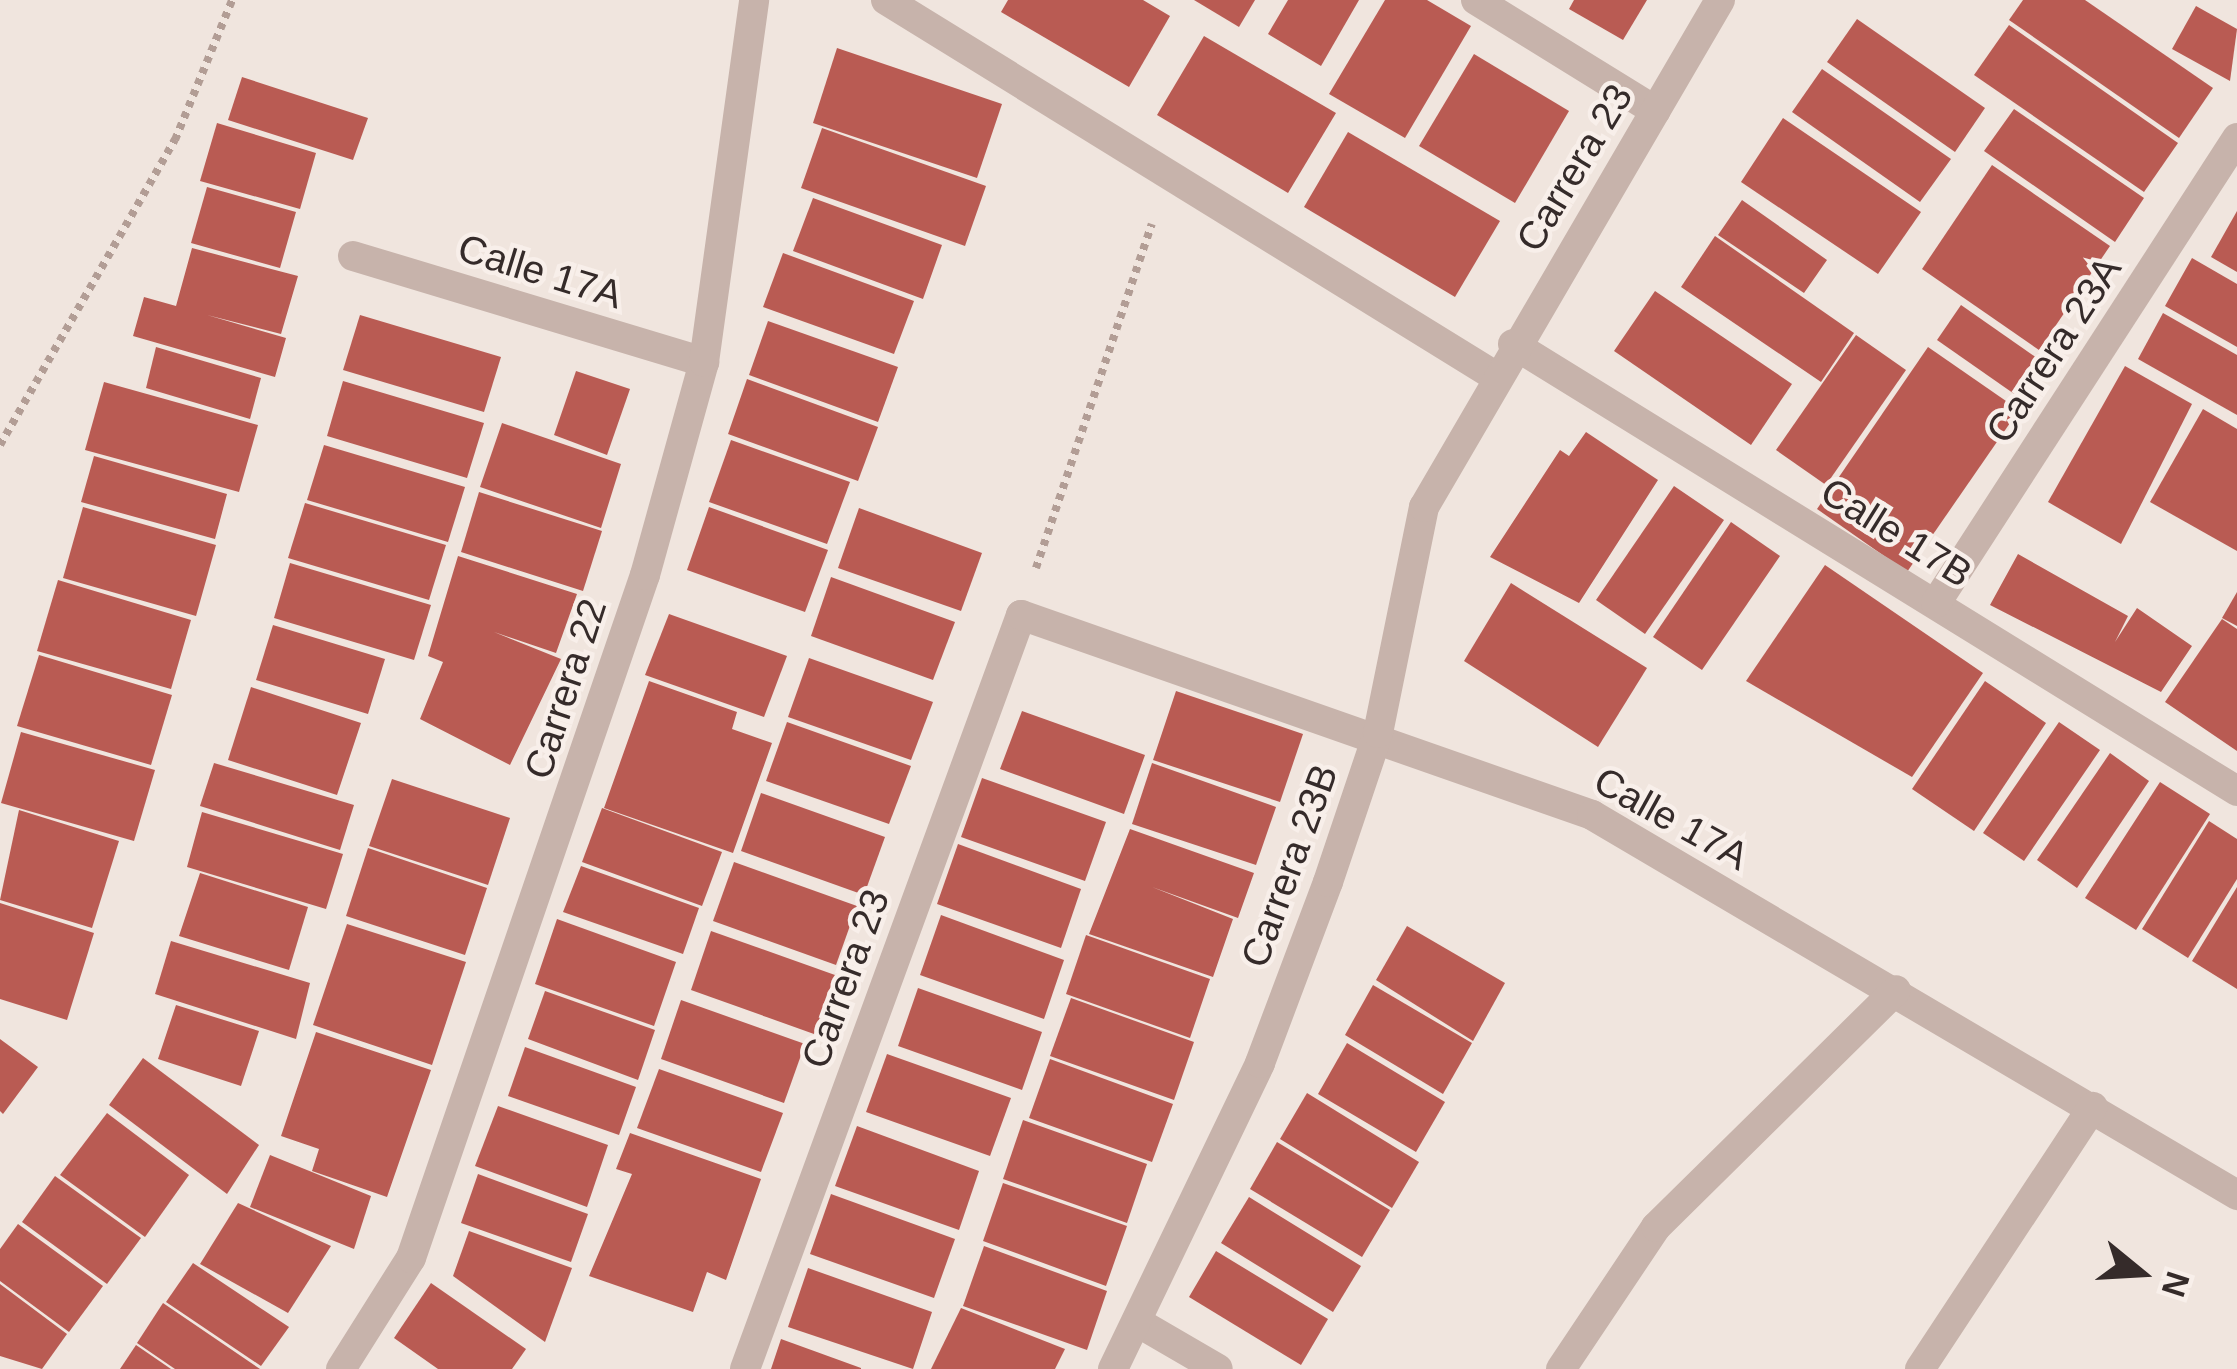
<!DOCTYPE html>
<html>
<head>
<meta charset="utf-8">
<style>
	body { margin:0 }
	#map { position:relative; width:2237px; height:1369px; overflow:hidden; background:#f0e5de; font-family:Helvetica,sans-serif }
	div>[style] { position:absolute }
	.building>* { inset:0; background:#b95b53 }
	.path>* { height:8px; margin-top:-4px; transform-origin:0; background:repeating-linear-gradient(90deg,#b29d95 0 6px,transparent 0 12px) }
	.service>* { height:30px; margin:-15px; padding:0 15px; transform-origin:15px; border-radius:15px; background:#c7b3ab }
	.minor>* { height:30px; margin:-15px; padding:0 15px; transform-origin:15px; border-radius:15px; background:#c7b3ab }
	span { translate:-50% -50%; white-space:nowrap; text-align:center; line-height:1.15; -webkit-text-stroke:9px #f8efea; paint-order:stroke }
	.street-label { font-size:39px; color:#352b2a }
	.north { position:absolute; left:2081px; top:1213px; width:120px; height:120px; -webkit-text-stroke:9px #f8efea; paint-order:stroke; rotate:108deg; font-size:33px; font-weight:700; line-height:48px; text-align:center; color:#352b2a }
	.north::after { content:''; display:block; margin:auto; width:42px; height:54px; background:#352b2a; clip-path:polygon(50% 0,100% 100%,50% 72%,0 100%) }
</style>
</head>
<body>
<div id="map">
	<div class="building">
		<div style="clip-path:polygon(1008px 0,1143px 0,1170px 16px,1129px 87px,1001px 12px)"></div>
		<div style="clip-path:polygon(1194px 0,1255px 0,1239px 27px)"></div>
		<div style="clip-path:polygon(1288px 0,1359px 0,1321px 66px,1268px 34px)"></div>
		<div style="clip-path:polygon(1385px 0,1427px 0,1471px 26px,1405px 138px,1329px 94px)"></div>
		<div style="clip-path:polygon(1574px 0,1647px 0,1623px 40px,1569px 9px)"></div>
		<div style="clip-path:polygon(2023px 0,2085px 0,2213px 88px,2179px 138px,2009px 20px)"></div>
		<div style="clip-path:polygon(2196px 6px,2237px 29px,2230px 81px,2172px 49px)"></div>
		<div style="clip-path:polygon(1857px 19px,1985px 108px,1955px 152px,1827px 62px)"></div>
		<div style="clip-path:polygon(2009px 25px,2178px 143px,2144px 192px,1974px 75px)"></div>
		<div style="clip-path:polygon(1204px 36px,1336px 113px,1288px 193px,1157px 115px)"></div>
		<div style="clip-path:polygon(837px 48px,1002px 104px,977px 178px,813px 123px)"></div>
		<div style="clip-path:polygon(1474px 54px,1569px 111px,1515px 203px,1419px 146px)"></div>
		<div style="clip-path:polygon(1822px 69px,1951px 159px,1920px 202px,1792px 112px)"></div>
		<div style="clip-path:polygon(242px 77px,368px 118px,353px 160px,228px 120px)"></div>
		<div style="clip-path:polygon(2014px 109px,2144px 198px,2115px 242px,1984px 151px)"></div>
		<div style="clip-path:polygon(1783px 118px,1921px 212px,1878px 274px,1741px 182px)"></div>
		<div style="clip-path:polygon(217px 123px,316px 153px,300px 209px,200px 181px)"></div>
		<div style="clip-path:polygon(822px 128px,986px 186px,965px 246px,801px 188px)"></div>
		<div style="clip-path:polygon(1348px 132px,1500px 221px,1455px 297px,1304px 207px)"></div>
		<div style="clip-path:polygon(1992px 165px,2110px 246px,2039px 350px,1922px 269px)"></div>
		<div style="clip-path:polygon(207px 187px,296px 212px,280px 268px,191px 243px)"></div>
		<div style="clip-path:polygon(813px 198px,942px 245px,923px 299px,793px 251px)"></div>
		<div style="clip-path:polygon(1742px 200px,1827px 260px,1804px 293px,1718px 235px)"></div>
		<div style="clip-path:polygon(2237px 211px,2237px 272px,2211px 257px)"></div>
		<div style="clip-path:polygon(1715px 236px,1854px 333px,1821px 382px,1681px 287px)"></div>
		<div style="clip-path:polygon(192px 248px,298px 276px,281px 334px,207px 315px,286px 338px,275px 377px,133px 336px,144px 297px,176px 306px)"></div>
		<div style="clip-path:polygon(783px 253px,914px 301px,894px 354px,763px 307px)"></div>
		<div style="clip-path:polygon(2192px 258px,2237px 284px,2237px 347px,2165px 306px)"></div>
		<div style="clip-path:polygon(1655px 291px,1792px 384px,1751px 445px,1614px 351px)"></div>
		<div style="clip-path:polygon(1961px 305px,2044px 363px,2020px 398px,1937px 340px)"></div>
		<div style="clip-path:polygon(2163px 313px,2237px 355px,2237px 415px,2138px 359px)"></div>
		<div style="clip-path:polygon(360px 315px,501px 357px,484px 412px,343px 370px)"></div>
		<div style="clip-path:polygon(768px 321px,898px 367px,878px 422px,749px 375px)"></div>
		<div style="clip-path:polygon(1856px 335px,1906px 370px,1826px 485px,1776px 450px)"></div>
		<div style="clip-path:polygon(156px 347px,261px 378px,250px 419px,146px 388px)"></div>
		<div style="clip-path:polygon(1928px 347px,2019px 410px,1907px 572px,1817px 509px)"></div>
		<div style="clip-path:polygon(2125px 366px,2192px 404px,2121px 544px,2048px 502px)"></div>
		<div style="clip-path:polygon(576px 371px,630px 389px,607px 455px,554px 435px)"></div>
		<div style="clip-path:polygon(747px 379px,878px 427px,858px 481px,728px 434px)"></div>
		<div style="clip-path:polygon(343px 381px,484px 423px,467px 478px,327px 436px)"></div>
		<div style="clip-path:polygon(104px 382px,258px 425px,239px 492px,85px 450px)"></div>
		<div style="clip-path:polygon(2203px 409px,2237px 429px,2237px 551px,2150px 502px)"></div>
		<div style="clip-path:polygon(502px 423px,621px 464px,601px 528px,480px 487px)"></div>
		<div style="clip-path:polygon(1586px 432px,1658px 480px,1579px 603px,1490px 557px,1560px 450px,1569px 456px)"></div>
		<div style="clip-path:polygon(731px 440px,850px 482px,827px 544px,709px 502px)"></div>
		<div style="clip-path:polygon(324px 445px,465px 487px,448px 542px,307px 500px)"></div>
		<div style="clip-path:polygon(94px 456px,227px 494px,215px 539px,81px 502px)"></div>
		<div style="clip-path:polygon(1674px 486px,1724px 520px,1645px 634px,1596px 600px)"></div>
		<div style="clip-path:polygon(479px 492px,602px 531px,583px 591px,461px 552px)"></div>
		<div style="clip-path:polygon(305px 503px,446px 545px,429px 600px,288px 558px)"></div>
		<div style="clip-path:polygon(83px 507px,216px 545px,196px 616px,63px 578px)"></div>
		<div style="clip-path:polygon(709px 507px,828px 550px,805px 612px,687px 570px)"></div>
		<div style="clip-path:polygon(859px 508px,982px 553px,961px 611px,838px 568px)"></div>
		<div style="clip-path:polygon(1731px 522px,1780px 556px,1702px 670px,1653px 637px)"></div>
		<div style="clip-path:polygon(2018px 554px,2128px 616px,2115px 642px,2137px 608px,2192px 646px,2161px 692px,1990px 605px)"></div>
		<div style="clip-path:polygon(458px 556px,577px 594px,556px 653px,494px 632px,561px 659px,510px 765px,420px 719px,443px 662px,428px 656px)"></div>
		<div style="clip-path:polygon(290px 563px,431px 605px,414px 660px,274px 618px)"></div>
		<div style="clip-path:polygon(1825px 565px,1983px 673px,1912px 777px,1746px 681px)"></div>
		<div style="clip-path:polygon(831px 577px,955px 622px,933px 680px,811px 636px)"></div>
		<div style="clip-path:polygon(58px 580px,191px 620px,171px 689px,37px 651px)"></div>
		<div style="clip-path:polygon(1511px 583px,1647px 668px,1598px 747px,1464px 661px)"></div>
		<div style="clip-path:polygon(2237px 592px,2237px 626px,2222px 618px)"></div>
		<div style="clip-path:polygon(669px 614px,787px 656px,764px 717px,645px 675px)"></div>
		<div style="clip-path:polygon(2222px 619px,2237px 629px,2237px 751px,2165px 702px)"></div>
		<div style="clip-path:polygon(273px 625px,385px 659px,368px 714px,256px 680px)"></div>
		<div style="clip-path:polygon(39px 655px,172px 695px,151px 765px,17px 726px)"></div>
		<div style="clip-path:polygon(809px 658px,933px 702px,911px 760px,788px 717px)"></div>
		<div style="clip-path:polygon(649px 681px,737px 712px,732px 729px,772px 743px,733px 853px,604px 808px)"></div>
		<div style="clip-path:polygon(1985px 681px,2046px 723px,1974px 831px,1912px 789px)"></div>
		<div style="clip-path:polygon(251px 687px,361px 723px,337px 795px,228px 760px)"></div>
		<div style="clip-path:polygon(1176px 691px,1303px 734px,1280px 802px,1153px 760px)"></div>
		<div style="clip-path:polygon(1022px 711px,1145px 755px,1124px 814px,1000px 769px)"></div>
		<div style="clip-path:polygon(787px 722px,911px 766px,889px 824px,766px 781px)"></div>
		<div style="clip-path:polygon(2059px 722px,2100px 750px,2024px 861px,1983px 833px)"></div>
		<div style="clip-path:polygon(21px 732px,155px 770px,134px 841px,1px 803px)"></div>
		<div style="clip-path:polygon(2110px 753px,2149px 781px,2077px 888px,2037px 860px)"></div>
		<div style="clip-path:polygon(214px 763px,354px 805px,340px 850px,200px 806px)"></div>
		<div style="clip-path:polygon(1152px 763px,1276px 807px,1256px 865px,1132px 824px)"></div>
		<div style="clip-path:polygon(982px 778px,1106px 822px,1085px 881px,961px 837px)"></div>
		<div style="clip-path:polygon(392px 779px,510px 818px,488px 885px,369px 846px)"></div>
		<div style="clip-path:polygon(2160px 782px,2210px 814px,2136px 930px,2085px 898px)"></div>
		<div style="clip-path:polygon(761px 793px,885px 837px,864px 895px,741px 851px)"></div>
		<div style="clip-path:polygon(602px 808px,722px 852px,702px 906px,582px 862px)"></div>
		<div style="clip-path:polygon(19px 810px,119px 841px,92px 928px,0 900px)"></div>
		<div style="clip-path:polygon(202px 812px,343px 854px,326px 909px,187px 867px)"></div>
		<div style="clip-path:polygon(2209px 821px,2237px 839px,2237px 879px,2188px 958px,2142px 929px)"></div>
		<div style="clip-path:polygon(1130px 829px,1254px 873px,1238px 918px,1152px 887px,1233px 919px,1213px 977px,1089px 934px)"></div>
		<div style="clip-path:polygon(958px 844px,1081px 889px,1061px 948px,937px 904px)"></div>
		<div style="clip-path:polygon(368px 848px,487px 888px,465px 955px,346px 916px)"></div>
		<div style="clip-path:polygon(734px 862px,857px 906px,836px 965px,713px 921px)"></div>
		<div style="clip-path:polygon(581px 866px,699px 908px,683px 954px,563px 912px)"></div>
		<div style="clip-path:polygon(200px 873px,308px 907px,289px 970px,179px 936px)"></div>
		<div style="clip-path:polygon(2237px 887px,2237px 989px,2192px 961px)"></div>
		<div style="clip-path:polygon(0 903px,94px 933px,67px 1020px,0 999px)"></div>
		<div style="clip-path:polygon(941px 915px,1064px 960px,1044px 1019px,920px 975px)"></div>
		<div style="clip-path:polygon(557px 919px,676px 962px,654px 1026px,535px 984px)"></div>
		<div style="clip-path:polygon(347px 924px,466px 962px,432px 1065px,313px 1025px)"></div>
		<div style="clip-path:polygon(1407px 926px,1505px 983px,1473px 1041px,1376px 980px)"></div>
		<div style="clip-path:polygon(711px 931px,835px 975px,814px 1034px,691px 990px)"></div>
		<div style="clip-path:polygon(1086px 935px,1210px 979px,1190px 1038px,1066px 994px)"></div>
		<div style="clip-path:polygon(171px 941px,310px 983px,296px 1039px,155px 994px)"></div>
		<div style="clip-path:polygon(1373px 985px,1472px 1043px,1443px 1094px,1345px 1035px)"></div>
		<div style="clip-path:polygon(918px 988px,1042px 1032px,1022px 1090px,898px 1046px)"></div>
		<div style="clip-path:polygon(545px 991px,655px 1030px,638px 1080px,528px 1039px)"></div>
		<div style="clip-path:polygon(1071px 998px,1194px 1042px,1174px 1100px,1050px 1056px)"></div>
		<div style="clip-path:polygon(681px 1000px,805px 1044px,784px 1103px,661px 1059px)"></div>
		<div style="clip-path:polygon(176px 1005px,259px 1031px,241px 1086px,158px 1059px)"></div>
		<div style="clip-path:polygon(316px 1032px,431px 1070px,387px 1197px,312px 1171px,319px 1149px,281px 1136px)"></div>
		<div style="clip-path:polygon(0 1039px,38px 1067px,3px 1114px,0 1111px)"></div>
		<div style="clip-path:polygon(1347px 1043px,1445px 1102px,1416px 1152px,1318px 1094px)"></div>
		<div style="clip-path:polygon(525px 1047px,636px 1087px,619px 1135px,508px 1096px)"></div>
		<div style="clip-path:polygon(887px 1054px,1011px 1098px,990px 1156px,866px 1112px)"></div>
		<div style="clip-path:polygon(143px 1058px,259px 1145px,227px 1194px,109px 1105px)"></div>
		<div style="clip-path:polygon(1050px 1059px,1173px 1104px,1152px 1162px,1029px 1118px)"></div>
		<div style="clip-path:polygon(659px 1069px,783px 1113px,761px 1172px,637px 1128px)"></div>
		<div style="clip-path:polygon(1307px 1093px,1419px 1162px,1392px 1208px,1280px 1139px)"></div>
		<div style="clip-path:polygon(498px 1106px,608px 1145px,587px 1207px,475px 1166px)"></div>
		<div style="clip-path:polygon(107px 1113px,189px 1175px,145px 1237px,60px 1175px)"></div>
		<div style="clip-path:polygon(1023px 1120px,1147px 1164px,1127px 1223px,1003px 1179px)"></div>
		<div style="clip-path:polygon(857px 1126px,979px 1171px,959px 1230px,835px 1186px)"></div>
		<div style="clip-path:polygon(630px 1133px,761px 1179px,726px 1280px,707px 1272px,693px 1312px,589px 1276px,632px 1174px,616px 1169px)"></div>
		<div style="clip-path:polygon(1277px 1142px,1390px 1210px,1362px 1257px,1250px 1189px)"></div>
		<div style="clip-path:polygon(270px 1155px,371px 1196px,354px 1249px,250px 1207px)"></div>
		<div style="clip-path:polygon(478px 1174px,588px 1214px,571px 1262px,461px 1223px)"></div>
		<div style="clip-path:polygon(55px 1176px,141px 1238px,107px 1284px,22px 1222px)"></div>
		<div style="clip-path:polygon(1003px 1183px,1127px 1226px,1106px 1286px,983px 1241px)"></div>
		<div style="clip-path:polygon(831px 1194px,955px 1239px,934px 1298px,810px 1254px)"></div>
		<div style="clip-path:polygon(1249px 1197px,1361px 1266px,1333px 1312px,1221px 1243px)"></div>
		<div style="clip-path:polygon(238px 1203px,331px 1246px,288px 1313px,200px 1264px)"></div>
		<div style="clip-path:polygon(18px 1224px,103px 1286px,69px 1332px,0 1281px,0 1249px)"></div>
		<div style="clip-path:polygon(469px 1231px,572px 1268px,545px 1342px,453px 1276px)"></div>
		<div style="clip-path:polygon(984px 1246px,1107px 1291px,1087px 1350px,963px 1306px)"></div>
		<div style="clip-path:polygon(1216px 1251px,1328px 1319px,1301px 1365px,1189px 1297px)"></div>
		<div style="clip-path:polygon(193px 1263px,289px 1327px,261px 1366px,166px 1302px)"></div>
		<div style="clip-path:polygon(808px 1268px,932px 1312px,913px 1369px,788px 1327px)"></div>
		<div style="clip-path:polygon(431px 1283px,526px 1349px,512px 1369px,438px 1369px,394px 1338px)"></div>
		<div style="clip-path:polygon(0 1284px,67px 1334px,42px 1369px,0 1356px)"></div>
		<div style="clip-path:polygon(163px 1303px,260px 1369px,175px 1369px,137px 1343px)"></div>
		<div style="clip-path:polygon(961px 1308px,1065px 1349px,1055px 1369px,931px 1369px)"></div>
		<div style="clip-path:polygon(781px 1339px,861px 1368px,861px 1369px,771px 1369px)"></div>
		<div style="clip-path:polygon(136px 1345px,171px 1369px,120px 1369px)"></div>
	</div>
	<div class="path">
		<div style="left:0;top:445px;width:352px;rotate:-60.2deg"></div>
		<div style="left:175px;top:140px;width:151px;rotate:-67.8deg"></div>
		<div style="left:1036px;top:568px;width:363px;rotate:-71.4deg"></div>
	</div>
	<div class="service">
		<div style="left:353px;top:256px;width:367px;rotate:16.8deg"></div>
	</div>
	<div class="minor">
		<div style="left:886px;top:0;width:716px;rotate:31.69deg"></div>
		<div style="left:1476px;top:0;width:211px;rotate:31.7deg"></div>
		<div style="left:1513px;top:344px;width:851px;rotate:31.69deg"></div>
		<div style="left:1936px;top:603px;width:554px;rotate:-57.08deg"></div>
		<div style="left:1139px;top:1323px;width:91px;rotate:30.2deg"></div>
		<div style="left:341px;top:1369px;width:131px;rotate:-57.8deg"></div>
		<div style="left:411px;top:1258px;width:722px;rotate:-71.09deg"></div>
		<div style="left:645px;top:575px;width:221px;rotate:-74.5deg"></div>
		<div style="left:704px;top:362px;width:365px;rotate:-82.1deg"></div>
		<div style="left:745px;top:1369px;width:803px;rotate:-69.89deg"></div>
		<div style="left:1021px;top:615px;width:605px;rotate:19.3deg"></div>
		<div style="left:1592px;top:815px;width:749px;rotate:30.5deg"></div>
		<div style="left:1113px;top:1369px;width:339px;rotate:-64.3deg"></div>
		<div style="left:1260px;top:1063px;width:193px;rotate:-69.4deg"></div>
		<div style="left:1328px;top:882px;width:157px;rotate:-71.4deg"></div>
		<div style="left:1378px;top:733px;width:231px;rotate:-78.5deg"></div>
		<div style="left:1424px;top:507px;width:587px;rotate:-59.72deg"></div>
		<div style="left:1561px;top:1369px;width:171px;rotate:-56.2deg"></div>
		<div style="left:1656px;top:1227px;width:337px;rotate:-44.6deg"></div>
		<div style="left:1920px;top:1369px;width:314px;rotate:-56.6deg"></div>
	</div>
	<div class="street-label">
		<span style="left:1575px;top:168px;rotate:-59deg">Carrera 23</span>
		<span style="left:540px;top:272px;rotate:17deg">Calle 17A</span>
		<span style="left:2054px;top:350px;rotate:-57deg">Carrera 23A</span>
		<span style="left:1896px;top:533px;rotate:32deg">Calle 17B</span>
		<span style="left:566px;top:689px;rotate:-72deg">Carrera 22</span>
		<span style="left:1671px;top:819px;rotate:29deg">Calle 17A</span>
		<span style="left:1290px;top:866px;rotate:-70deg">Carrera 23B</span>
		<span style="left:846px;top:979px;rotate:-70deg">Carrera 23</span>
	</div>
	<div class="north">N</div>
</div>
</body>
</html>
